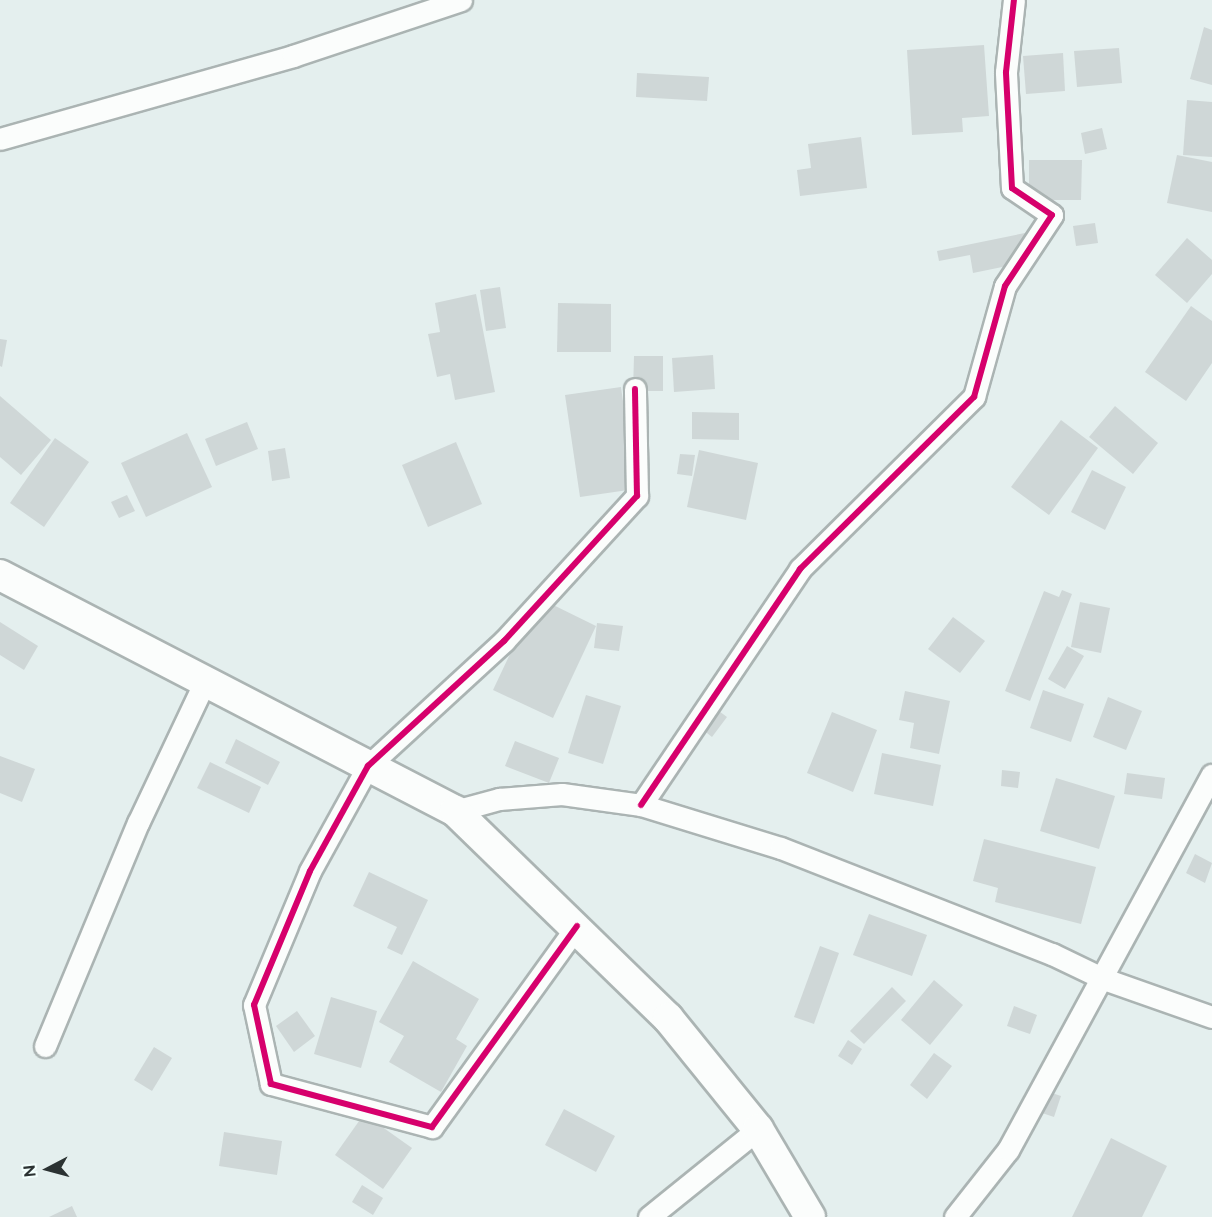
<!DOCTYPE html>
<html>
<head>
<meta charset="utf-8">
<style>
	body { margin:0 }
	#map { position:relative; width:1212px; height:1217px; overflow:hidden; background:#e4efee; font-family:Raleway,sans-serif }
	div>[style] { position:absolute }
	.building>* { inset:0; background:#cfd7d7 }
	.roads { filter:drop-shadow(2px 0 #abb4b3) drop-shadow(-2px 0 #abb4b3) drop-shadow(0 2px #abb4b3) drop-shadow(0 -2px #abb4b3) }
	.street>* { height:21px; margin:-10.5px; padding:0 10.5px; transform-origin:10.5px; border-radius:10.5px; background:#fbfdfc }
	.secondary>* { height:30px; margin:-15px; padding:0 15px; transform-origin:15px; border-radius:15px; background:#fbfdfc }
	.cycleway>* { height:6px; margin:-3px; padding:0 3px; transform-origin:3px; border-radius:3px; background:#d6006c }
	span { translate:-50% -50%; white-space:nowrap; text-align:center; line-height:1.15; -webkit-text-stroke:6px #f3fffd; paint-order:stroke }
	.north { position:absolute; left:18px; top:1139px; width:60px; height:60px; -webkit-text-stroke:4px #f3fffd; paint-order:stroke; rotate:264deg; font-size:16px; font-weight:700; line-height:24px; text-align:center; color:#2b3232 }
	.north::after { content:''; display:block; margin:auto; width:21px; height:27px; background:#2b3232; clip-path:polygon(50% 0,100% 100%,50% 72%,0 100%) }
</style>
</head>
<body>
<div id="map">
	<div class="building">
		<div style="clip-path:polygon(1204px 27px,1212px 30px,1212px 85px,1190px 79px)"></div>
		<div style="clip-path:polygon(984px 45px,989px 116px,962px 118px,963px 132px,912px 135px,907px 50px)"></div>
		<div style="clip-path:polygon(1119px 48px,1122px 83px,1077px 87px,1074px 51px)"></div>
		<div style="clip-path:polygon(1063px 53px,1065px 91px,1026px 94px,1023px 56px)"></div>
		<div style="clip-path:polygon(637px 73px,709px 77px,707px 101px,636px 97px)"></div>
		<div style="clip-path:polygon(1187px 100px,1212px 102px,1212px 157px,1183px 155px)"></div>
		<div style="clip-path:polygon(1102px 128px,1107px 149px,1085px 154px,1081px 133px)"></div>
		<div style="clip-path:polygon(861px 137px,867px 188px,800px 196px,797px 170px,811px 168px,808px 144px)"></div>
		<div style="clip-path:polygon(1177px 155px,1212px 162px,1212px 212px,1167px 203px)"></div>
		<div style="clip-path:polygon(1029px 160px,1082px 160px,1081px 200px,1029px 200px)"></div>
		<div style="clip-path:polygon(1095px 223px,1098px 243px,1076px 246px,1073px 226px)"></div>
		<div style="clip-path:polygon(1025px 233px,1031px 261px,973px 273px,970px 255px,939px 261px,937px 251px)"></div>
		<div style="clip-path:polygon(1187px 238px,1212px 260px,1212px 274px,1187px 303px,1155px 275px)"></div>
		<div style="clip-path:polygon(500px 287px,506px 328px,486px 331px,480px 290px)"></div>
		<div style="clip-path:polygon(476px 294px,495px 392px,455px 400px,450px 374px,437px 377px,428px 334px,440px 332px,435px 303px)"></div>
		<div style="clip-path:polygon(558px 303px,611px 304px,611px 352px,557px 352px)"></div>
		<div style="clip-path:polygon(1191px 306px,1212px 321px,1212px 363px,1186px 401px,1145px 372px)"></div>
		<div style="clip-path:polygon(0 339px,7px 340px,2px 367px,0 366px)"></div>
		<div style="clip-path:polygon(713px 355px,715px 389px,674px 392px,672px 358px)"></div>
		<div style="clip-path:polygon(634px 356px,663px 356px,663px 391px,633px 391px)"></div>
		<div style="clip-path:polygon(621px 387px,635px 489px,580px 497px,565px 395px)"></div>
		<div style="clip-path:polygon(0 396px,51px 440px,21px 475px,0 457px)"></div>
		<div style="clip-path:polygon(1115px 406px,1158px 443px,1133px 474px,1089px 437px)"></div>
		<div style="clip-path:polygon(692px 412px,739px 413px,739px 440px,692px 439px)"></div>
		<div style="clip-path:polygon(1061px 420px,1098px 448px,1049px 515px,1011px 487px)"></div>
		<div style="clip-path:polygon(247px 422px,258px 449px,216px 466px,205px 439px)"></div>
		<div style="clip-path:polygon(187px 433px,212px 487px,146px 517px,121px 463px)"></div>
		<div style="clip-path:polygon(55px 438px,89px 462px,44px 527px,10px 503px)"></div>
		<div style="clip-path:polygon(456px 442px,482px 504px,428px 527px,402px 465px)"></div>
		<div style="clip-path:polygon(285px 448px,290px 478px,272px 481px,268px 451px)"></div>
		<div style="clip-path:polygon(699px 450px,758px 463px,746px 520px,687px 507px)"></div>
		<div style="clip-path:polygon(680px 454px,695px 455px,692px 476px,677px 474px)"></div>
		<div style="clip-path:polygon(1092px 470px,1126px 487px,1105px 530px,1071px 512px)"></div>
		<div style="clip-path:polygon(127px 495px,135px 511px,119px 518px,111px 502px)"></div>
		<div style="clip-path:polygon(1062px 590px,1072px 594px,1030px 701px,1005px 691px,1044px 591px,1059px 597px)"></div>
		<div style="clip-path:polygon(537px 597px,596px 626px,553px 718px,493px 690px)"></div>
		<div style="clip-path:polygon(1080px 602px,1110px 608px,1101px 653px,1071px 647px)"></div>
		<div style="clip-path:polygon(953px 617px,985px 641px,960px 673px,928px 649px)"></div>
		<div style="clip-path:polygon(0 622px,38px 646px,24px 670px,0 655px)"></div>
		<div style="clip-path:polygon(597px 623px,623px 626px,619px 651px,594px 648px)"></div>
		<div style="clip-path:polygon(1067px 646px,1084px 656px,1065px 689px,1048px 679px)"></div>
		<div style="clip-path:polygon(1043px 690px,1084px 704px,1071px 742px,1030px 728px)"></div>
		<div style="clip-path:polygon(905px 691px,950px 701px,939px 754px,910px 748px,914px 723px,899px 720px)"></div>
		<div style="clip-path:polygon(586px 695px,621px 706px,603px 764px,568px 753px)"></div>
		<div style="clip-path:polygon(1108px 697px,1142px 711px,1126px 750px,1093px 737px)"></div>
		<div style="clip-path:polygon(708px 703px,727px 717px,712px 737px,693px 722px)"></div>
		<div style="clip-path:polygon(832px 712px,877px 730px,853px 792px,807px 773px)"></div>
		<div style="clip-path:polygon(236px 739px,280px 762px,268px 785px,225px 763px)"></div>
		<div style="clip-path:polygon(515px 741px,559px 758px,549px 783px,505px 766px)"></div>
		<div style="clip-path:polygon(882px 753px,941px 765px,933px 806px,874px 794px)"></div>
		<div style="clip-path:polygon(0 756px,35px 769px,22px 802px,0 793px)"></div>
		<div style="clip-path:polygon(210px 762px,261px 787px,249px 813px,197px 788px)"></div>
		<div style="clip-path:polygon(1002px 770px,1020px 772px,1018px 788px,1001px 786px)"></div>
		<div style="clip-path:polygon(1127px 773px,1165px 778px,1162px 799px,1124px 794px)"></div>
		<div style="clip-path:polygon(1056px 778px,1115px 796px,1099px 849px,1040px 831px)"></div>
		<div style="clip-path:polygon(984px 839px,1096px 867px,1081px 924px,995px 902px,998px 888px,973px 881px)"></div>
		<div style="clip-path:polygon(1195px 854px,1212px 863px,1205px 883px,1186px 873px)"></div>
		<div style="clip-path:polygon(369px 872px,428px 900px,402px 955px,387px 948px,397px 927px,353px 906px)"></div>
		<div style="clip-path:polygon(869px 914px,927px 935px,912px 976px,853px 955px)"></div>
		<div style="clip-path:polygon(820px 946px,839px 953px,814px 1024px,794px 1017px)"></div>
		<div style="clip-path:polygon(413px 961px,479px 999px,456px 1039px,467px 1046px,441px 1092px,389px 1062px,404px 1036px,379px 1022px)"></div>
		<div style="clip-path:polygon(934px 980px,963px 1005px,930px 1045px,901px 1020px)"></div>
		<div style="clip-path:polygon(892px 987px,906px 1001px,864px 1044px,850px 1031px)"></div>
		<div style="clip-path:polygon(331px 997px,377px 1011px,361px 1068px,314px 1054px)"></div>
		<div style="clip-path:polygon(1014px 1006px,1037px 1015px,1030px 1034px,1007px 1026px)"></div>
		<div style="clip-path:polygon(297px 1011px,315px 1036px,294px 1052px,276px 1026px)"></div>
		<div style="clip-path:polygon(848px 1040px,862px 1049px,852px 1065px,838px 1056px)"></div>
		<div style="clip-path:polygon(154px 1047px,172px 1058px,152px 1091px,134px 1080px)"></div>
		<div style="clip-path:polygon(934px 1053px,952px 1066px,927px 1099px,910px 1085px)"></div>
		<div style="clip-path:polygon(1034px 1087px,1061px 1096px,1054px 1117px,1027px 1108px)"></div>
		<div style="clip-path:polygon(564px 1109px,615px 1136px,596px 1172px,545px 1145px)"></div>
		<div style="clip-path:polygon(364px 1114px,412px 1148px,383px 1189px,335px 1155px)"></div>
		<div style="clip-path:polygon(224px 1132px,282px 1141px,277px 1175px,219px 1166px)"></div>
		<div style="clip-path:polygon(1111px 1138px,1167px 1166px,1142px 1217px,1072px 1217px)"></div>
		<div style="clip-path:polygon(362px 1185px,383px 1198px,373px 1215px,352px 1202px)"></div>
		<div style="clip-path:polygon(72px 1206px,77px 1217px,49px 1217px)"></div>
	</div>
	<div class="roads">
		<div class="street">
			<div style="left:0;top:139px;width:305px;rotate:-15.8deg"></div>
			<div style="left:293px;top:56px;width:177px;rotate:-18.4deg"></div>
			<div style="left:641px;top:805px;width:285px;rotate:-56deg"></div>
			<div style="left:800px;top:569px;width:245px;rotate:-44.7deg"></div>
			<div style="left:974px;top:397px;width:115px;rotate:-74.4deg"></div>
			<div style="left:1005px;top:286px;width:85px;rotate:-56.5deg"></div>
			<div style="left:1052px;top:215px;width:48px;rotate:-146deg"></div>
			<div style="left:1012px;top:188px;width:116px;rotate:-93deg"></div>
			<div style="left:1006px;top:72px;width:72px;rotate:-83.7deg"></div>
			<div style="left:455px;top:811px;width:46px;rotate:-15.3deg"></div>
			<div style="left:499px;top:799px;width:63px;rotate:-4.5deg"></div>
			<div style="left:562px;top:794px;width:80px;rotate:7.9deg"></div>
			<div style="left:641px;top:805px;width:146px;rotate:17.1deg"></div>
			<div style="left:781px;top:848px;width:291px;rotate:21.4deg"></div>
			<div style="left:1052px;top:954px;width:58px;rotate:25.7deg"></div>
			<div style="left:1104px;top:979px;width:114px;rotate:19.4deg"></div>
			<div style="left:577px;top:926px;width:248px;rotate:125.8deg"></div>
			<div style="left:432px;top:1127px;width:167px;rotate:-165deg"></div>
			<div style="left:271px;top:1084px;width:81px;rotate:-102.1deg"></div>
			<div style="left:254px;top:1005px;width:145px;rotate:-67.3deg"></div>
			<div style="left:310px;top:871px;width:120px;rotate:-61.1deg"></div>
			<div style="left:368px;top:766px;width:185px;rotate:-42.6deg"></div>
			<div style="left:504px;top:641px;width:197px;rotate:-47.5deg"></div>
			<div style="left:637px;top:496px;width:107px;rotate:-91.1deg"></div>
			<div style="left:45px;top:1046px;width:242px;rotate:-67.4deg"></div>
			<div style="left:138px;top:823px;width:159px;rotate:-64.7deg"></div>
			<div style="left:649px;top:1217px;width:140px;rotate:-38.9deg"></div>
			<div style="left:955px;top:1217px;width:85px;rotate:-51.7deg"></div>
			<div style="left:1008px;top:1150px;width:427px;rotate:-61.5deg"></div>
		</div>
		<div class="secondary">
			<div style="left:0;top:575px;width:513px;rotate:27.41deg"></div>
			<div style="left:455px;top:811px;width:297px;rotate:44.2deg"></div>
			<div style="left:668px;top:1018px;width:143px;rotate:51deg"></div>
			<div style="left:758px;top:1129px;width:102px;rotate:59.4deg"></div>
		</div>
	</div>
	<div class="cycleway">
		<div style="left:641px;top:805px;width:285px;rotate:-56deg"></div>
		<div style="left:800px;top:569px;width:245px;rotate:-44.7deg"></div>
		<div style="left:974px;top:397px;width:115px;rotate:-74.4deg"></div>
		<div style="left:1005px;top:286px;width:85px;rotate:-56.5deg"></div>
		<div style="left:1052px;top:215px;width:48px;rotate:-146deg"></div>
		<div style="left:1012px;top:188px;width:116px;rotate:-93deg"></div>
		<div style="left:1006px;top:72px;width:72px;rotate:-83.7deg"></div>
		<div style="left:577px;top:926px;width:248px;rotate:125.8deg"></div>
		<div style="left:432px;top:1127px;width:167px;rotate:-165deg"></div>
		<div style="left:271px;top:1084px;width:81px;rotate:-102.1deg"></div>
		<div style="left:254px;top:1005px;width:145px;rotate:-67.3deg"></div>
		<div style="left:310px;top:871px;width:120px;rotate:-61.1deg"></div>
		<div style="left:368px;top:766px;width:185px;rotate:-42.6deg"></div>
		<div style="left:504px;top:641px;width:197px;rotate:-47.5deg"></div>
		<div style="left:637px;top:496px;width:107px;rotate:-91.1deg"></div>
	</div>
	<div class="north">N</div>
</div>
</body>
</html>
